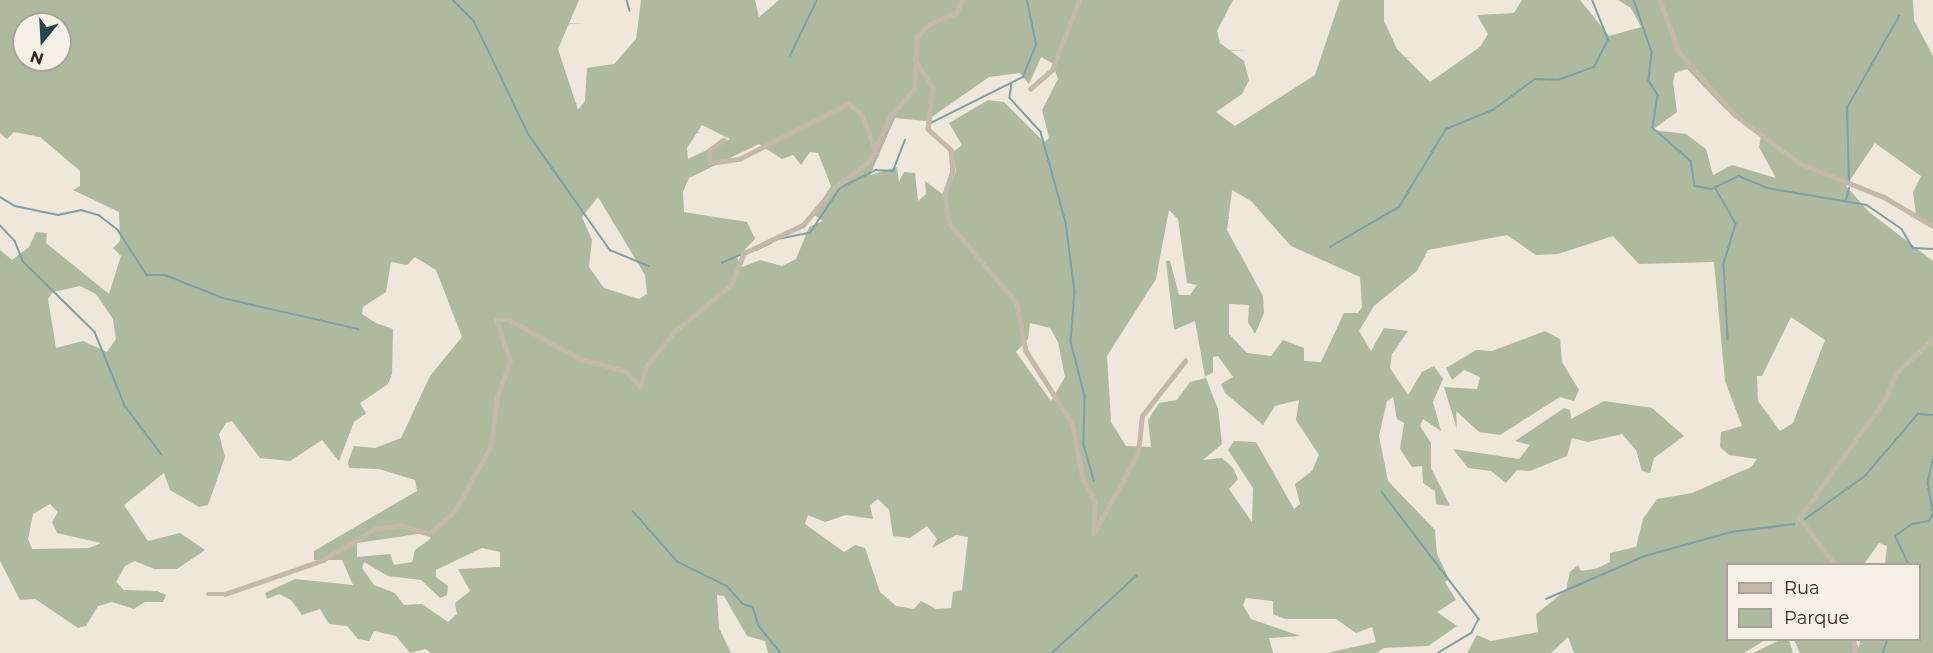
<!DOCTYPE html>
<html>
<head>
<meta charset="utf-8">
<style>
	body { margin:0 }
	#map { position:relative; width:1933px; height:653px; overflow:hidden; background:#eee7da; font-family:Montserrat,sans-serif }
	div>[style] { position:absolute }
	.green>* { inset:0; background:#adba9d }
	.stream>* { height:1.5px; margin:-0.75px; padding:0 0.75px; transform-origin:0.75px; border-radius:0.75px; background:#7da0a7 }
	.street>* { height:4.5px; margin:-2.25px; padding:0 2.25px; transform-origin:2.25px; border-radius:2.25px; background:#c4b8a8 }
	span { translate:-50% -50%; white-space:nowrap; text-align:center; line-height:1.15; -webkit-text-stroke:6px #f6f1e6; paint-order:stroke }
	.legend { position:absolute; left:1726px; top:563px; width:195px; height:78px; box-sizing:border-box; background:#f6f1e6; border:2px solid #a8a29a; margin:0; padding:8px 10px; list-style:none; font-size:18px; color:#322c27 }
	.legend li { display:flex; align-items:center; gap:12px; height:30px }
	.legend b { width:30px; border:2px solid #a8a29a }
	.north { position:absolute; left:12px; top:12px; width:60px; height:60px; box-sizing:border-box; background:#f6f1e6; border:2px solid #a8a29a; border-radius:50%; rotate:198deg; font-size:16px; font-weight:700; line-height:24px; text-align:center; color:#322c27 }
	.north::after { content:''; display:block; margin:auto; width:21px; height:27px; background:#22454e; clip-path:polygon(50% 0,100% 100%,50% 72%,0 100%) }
</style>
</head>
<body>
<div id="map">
	<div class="green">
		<div style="clip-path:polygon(evenodd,0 0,579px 0,558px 49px,578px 110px,585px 101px,587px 68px,614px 64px,636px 39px,641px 0,755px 0,759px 17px,779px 0,1233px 0,1217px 31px,1220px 43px,1244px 61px,1249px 80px,1242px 94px,1216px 112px,1235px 126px,1315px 75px,1340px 0,1384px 0,1384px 21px,1397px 49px,1430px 82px,1480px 47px,1488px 34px,1477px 15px,1514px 13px,1522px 0,1580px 0,1609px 36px,1641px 27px,1631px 8px,1618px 0,1913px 0,1914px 20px,1933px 56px,1933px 225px,1916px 214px,1913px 192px,1921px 176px,1875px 143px,1846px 186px,1869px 212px,1933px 261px,1933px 653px,1800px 653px,1794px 640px,1855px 640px,1859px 648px,1860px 640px,1920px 640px,1920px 564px,1885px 564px,1887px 546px,1879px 543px,1864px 564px,1728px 564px,1728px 640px,1765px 640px,1744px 653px,1574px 653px,1568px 637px,1551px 653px,1467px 653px,1477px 635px,1491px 641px,1538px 632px,1536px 614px,1566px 590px,1570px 572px,1578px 565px,1581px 571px,1598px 568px,1610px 562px,1610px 553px,1636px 547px,1643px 519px,1657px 499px,1692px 493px,1751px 467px,1757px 459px,1729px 455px,1720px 447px,1721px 432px,1742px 426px,1725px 381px,1714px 262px,1639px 264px,1613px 236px,1558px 254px,1536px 255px,1507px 235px,1428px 250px,1417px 271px,1374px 306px,1359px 331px,1371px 351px,1384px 328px,1408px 331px,1392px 354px,1390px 368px,1408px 395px,1422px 372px,1434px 366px,1443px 379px,1433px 402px,1441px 431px,1423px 419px,1420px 426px,1431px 443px,1431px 468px,1450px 506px,1436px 504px,1435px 491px,1423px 483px,1422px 466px,1412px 467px,1400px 449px,1404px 423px,1397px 419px,1393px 397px,1387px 401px,1379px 436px,1388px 481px,1435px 530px,1437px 554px,1449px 579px,1445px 582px,1456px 600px,1437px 612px,1457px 626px,1428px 646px,1384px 648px,1377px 653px,1327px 653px,1376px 642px,1372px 627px,1356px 633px,1336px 619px,1285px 619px,1273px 614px,1273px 601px,1246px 598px,1243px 605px,1251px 619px,1300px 636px,1269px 638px,1273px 653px,768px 653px,765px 641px,747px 636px,724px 596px,717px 595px,719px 628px,731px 653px,431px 653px,425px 649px,410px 653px,396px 636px,374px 631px,369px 641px,358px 639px,347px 626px,329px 624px,320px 609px,302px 615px,291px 600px,279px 594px,267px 599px,265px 593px,295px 579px,353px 585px,342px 560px,314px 560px,314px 551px,417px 491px,415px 480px,379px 469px,349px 468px,348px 462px,354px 446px,375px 448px,401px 438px,430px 376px,462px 337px,436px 270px,415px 257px,407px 265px,391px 262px,386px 292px,363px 307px,362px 314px,376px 323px,393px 329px,392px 374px,388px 384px,360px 403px,366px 413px,354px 422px,339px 461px,322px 440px,290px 461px,260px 458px,232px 421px,226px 423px,219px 434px,225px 457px,208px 505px,199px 507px,170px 490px,164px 473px,124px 505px,148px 541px,180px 533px,205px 550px,177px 569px,154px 569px,135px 561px,125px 566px,116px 582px,124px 590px,157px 591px,166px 595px,163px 602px,145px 602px,134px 609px,112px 602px,98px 606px,86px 626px,78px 628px,35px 599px,20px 600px,0 561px,0 250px,12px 260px,29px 247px,36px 232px,47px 233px,46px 243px,109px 294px,121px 256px,113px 248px,120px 241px,119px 212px,73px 190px,80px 186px,80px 171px,40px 137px,14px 132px,7px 139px,0 133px,0 0,24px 24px,60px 24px,60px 60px,24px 60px,24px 24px,0 0,1041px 57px,1052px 63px,1058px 79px,1042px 110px,1049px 138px,1044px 142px,1004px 102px,988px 100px,949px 123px,962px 145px,953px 152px,956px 172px,945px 196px,925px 181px,926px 194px,918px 201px,915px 173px,904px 172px,899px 182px,897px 167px,870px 175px,895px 118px,926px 121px,989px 77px,1020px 73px,1029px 84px,1041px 57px,0 0,1687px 69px,1724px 108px,1761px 135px,1759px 147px,1776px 178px,1732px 165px,1713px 175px,1706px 149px,1686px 134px,1652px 130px,1677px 112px,1673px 82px,1675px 73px,1687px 69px,0 0,702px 125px,730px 139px,688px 159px,687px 148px,702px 125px,0 0,759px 144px,782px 159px,793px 155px,801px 165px,810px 152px,818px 153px,831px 186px,813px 214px,823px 221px,809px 227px,796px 259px,782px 266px,760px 260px,742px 267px,737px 258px,755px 239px,747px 222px,684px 212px,683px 192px,689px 178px,759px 144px,0 0,1232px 190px,1251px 201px,1291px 246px,1360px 277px,1362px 307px,1358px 313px,1344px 313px,1321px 362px,1304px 361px,1304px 348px,1283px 340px,1271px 356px,1247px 353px,1229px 334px,1229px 304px,1249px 305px,1248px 322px,1255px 334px,1264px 313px,1263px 296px,1227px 230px,1232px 190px,0 0,598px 197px,645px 275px,647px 294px,639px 299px,604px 288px,589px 267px,592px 240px,582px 217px,598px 197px,0 0,1169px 210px,1178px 219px,1187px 283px,1197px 285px,1190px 295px,1179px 295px,1170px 261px,1166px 261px,1174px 330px,1195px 321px,1205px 377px,1213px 372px,1213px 357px,1218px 356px,1233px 377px,1221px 384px,1225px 393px,1263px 425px,1275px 406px,1299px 400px,1296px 420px,1319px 455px,1312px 471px,1295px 484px,1300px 504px,1294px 509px,1256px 442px,1234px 441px,1228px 450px,1253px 488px,1252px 522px,1229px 489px,1238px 479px,1233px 468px,1222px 458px,1203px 460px,1222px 444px,1218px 409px,1206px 378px,1190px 382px,1177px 400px,1159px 403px,1148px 420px,1151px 447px,1126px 446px,1111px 422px,1107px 356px,1156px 279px,1169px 210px,0 0,80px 286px,96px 294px,113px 319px,116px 339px,107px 352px,83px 341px,56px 348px,48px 299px,53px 292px,80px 286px,0 0,1791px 317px,1825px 340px,1793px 423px,1780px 431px,1758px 401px,1757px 376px,1762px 376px,1791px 317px,0 0,1030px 323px,1050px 328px,1058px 342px,1065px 377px,1051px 401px,1016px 352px,1028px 339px,1030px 323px,0 0,878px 499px,889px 510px,893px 536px,910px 538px,927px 526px,937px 539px,932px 548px,956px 535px,968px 537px,962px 590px,953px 592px,951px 608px,936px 609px,921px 601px,914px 609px,896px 606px,880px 592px,865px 548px,855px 545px,844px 552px,805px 524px,808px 515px,825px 522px,846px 515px,873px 519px,870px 505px,878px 499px,0 0,50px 504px,58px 512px,52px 522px,57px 533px,101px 543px,89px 548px,32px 549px,28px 539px,33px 514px,50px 504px,0 0,431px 532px,430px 539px,415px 550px,412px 562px,394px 565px,390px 554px,357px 557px,357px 543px,431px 532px,0 0,482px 548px,500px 552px,500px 567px,458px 569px,470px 591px,455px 603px,457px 614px,448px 622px,422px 604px,404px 605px,395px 593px,374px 585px,362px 568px,364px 562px,388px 576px,421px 580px,440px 598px,447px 595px,448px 586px,436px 577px,436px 570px,482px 548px)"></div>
		<div style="clip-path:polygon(1545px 331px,1560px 339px,1562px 362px,1579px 390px,1574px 401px,1560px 397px,1500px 435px,1479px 432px,1456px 411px,1457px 429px,1444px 387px,1477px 389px,1480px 377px,1464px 370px,1452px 380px,1446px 368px,1476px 350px,1492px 351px)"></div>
		<div style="clip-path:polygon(1604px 401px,1652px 408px,1684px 436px,1654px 458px,1650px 473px,1642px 471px,1636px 450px,1622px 434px,1588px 442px,1572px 438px,1567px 456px,1530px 471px,1517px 470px,1506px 483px,1491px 471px,1468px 468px,1453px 449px,1519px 459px,1530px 445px,1515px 441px,1564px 408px,1570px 410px,1571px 419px)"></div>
		<div style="clip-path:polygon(1780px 640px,1789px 640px,1793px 653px,1753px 653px)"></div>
	</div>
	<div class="stream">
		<div style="left:453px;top:0;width:30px;rotate:45deg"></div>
		<div style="left:474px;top:21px;width:127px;rotate:64.2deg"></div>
		<div style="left:529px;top:135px;width:141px;rotate:54.8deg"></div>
		<div style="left:610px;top:250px;width:42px;rotate:22.3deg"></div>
		<div style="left:627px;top:0;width:11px;rotate:75deg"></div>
		<div style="left:1634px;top:0;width:55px;rotate:70.9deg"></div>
		<div style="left:1652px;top:52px;width:29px;rotate:96deg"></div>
		<div style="left:1649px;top:81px;width:17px;rotate:57deg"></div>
		<div style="left:1658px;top:95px;width:33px;rotate:99deg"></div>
		<div style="left:1653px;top:128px;width:50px;rotate:41deg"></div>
		<div style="left:1691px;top:161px;width:25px;rotate:81deg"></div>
		<div style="left:1695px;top:186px;width:17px;rotate:10deg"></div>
		<div style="left:1712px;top:189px;width:30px;rotate:-26deg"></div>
		<div style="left:1739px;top:176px;width:30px;rotate:23deg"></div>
		<div style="left:1767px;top:188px;width:101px;rotate:9.6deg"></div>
		<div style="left:1867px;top:205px;width:42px;rotate:34.4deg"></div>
		<div style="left:1902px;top:229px;width:22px;rotate:60deg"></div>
		<div style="left:1913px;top:248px;width:20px;rotate:3deg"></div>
		<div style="left:790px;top:56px;width:62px;rotate:-64.3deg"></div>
		<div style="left:1012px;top:83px;width:15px;rotate:98deg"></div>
		<div style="left:1010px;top:98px;width:46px;rotate:47.6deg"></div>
		<div style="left:1041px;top:132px;width:94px;rotate:74.6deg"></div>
		<div style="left:1066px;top:223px;width:70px;rotate:82.6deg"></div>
		<div style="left:1075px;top:292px;width:50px;rotate:94.6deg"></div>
		<div style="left:1071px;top:342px;width:56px;rotate:75.5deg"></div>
		<div style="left:1085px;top:396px;width:49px;rotate:91.2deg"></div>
		<div style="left:1084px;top:445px;width:37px;rotate:74deg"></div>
		<div style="left:931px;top:123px;width:103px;rotate:-26.6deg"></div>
		<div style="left:1023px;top:77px;width:35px;rotate:-68deg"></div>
		<div style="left:1036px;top:45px;width:46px;rotate:-101.3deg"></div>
		<div style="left:1849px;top:181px;width:73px;rotate:-91.6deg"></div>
		<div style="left:1847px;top:108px;width:106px;rotate:-60.5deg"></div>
		<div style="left:1716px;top:189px;width:40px;rotate:60.3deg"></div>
		<div style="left:1736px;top:224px;width:42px;rotate:106.7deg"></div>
		<div style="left:1724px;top:264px;width:75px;rotate:86.9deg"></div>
		<div style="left:0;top:197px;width:17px;rotate:31deg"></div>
		<div style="left:15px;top:206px;width:44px;rotate:11.8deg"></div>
		<div style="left:58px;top:215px;width:24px;rotate:-12deg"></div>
		<div style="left:81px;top:210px;width:19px;rotate:16deg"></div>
		<div style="left:99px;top:215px;width:24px;rotate:38deg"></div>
		<div style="left:118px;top:230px;width:54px;rotate:57.2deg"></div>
		<div style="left:147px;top:275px;width:18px"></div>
		<div style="left:165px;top:275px;width:62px;rotate:21.6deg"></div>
		<div style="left:223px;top:298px;width:139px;rotate:12.9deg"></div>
		<div style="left:1846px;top:200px;width:12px;rotate:-76deg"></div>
		<div style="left:0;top:225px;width:22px;rotate:47deg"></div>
		<div style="left:15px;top:241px;width:22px;rotate:68deg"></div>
		<div style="left:23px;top:261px;width:101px;rotate:44.6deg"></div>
		<div style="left:95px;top:332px;width:80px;rotate:67.9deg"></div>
		<div style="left:125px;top:406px;width:61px;rotate:52.9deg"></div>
		<div style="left:778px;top:239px;width:33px;rotate:-11deg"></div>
		<div style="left:810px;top:233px;width:54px;rotate:-56.3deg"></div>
		<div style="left:840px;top:188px;width:40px;rotate:-26.6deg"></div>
		<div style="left:876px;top:170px;width:17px;rotate:3deg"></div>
		<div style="left:893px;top:171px;width:33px;rotate:-69deg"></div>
		<div style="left:1330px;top:247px;width:80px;rotate:-30.1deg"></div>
		<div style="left:1399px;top:207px;width:91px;rotate:-58.9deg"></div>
		<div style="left:1446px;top:129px;width:51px;rotate:-22deg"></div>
		<div style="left:1493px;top:110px;width:52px;rotate:-36.4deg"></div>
		<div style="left:1535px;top:79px;width:23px;rotate:2deg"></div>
		<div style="left:1558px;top:80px;width:38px;rotate:-20deg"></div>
		<div style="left:1594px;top:67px;width:30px;rotate:-63deg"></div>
		<div style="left:1608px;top:40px;width:43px;rotate:-111.8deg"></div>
		<div style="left:756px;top:250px;width:17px;rotate:-25deg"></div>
		<div style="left:722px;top:263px;width:20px;rotate:-24deg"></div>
		<div style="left:1933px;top:460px;width:24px;rotate:102deg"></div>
		<div style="left:1928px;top:483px;width:28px;rotate:80deg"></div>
		<div style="left:1382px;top:492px;width:160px;rotate:52.6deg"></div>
		<div style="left:1479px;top:619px;width:16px;rotate:117deg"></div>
		<div style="left:1472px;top:633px;width:39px;rotate:149deg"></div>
		<div style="left:633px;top:511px;width:68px;rotate:48.6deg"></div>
		<div style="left:678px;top:562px;width:55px;rotate:26.1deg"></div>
		<div style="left:727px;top:586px;width:24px;rotate:48deg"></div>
		<div style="left:743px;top:604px;width:10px;rotate:17deg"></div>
		<div style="left:753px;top:607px;width:20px;rotate:72deg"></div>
		<div style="left:759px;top:626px;width:35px;rotate:51deg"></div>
		<div style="left:1804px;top:520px;width:75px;rotate:-35.8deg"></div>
		<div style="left:1865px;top:476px;width:82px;rotate:-49.5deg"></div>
		<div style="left:1918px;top:414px;width:15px;rotate:4deg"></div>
		<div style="left:1908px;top:564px;width:31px;rotate:-115deg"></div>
		<div style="left:1895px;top:536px;width:21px;rotate:-35deg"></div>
		<div style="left:1912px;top:524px;width:17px;rotate:-10deg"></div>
		<div style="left:1929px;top:521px;width:9px;rotate:-63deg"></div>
		<div style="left:1546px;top:599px;width:108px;rotate:-23.5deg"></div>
		<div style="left:1645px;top:556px;width:89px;rotate:-15.6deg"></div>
		<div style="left:1731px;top:532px;width:64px;rotate:-7.1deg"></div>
		<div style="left:1052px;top:653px;width:115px;rotate:-42.5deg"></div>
		<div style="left:1883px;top:653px;width:14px;rotate:-73deg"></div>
	</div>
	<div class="street">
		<div style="left:1660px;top:0;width:55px;rotate:69.9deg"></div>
		<div style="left:1679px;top:52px;width:83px;rotate:48.4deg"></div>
		<div style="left:1734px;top:114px;width:81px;rotate:37deg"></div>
		<div style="left:1799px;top:163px;width:92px;rotate:21.8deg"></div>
		<div style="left:1884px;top:197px;width:57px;rotate:30.6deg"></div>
		<div style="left:914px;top:58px;width:36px;rotate:58deg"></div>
		<div style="left:933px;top:89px;width:40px;rotate:97.1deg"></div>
		<div style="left:928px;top:129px;width:31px;rotate:42deg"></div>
		<div style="left:951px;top:150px;width:21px;rotate:85deg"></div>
		<div style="left:953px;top:171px;width:24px;rotate:109deg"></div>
		<div style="left:945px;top:194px;width:29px;rotate:82deg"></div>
		<div style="left:949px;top:223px;width:105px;rotate:49.6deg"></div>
		<div style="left:1017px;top:303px;width:49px;rotate:79.4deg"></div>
		<div style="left:1026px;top:351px;width:85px;rotate:57.4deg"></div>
		<div style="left:1072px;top:423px;width:57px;rotate:78.9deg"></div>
		<div style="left:1083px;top:479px;width:26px;rotate:62deg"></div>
		<div style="left:1095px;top:502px;width:31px;rotate:92deg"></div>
		<div style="left:1094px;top:533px;width:91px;rotate:-61.2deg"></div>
		<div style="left:1138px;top:453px;width:37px;rotate:-84deg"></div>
		<div style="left:1142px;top:416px;width:70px;rotate:-52deg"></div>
		<div style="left:1030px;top:89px;width:29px;rotate:-41deg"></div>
		<div style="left:1052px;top:70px;width:75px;rotate:-68.9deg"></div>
		<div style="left:724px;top:140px;width:19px;rotate:144deg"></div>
		<div style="left:709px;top:151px;width:12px;rotate:85deg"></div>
		<div style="left:710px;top:163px;width:29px;rotate:-8deg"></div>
		<div style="left:739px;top:159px;width:122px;rotate:-26.8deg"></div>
		<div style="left:848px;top:104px;width:16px;rotate:35deg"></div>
		<div style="left:861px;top:113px;width:41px;rotate:68.5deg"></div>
		<div style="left:1834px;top:564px;width:58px;rotate:-127.3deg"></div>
		<div style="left:1799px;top:518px;width:148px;rotate:-54.1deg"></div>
		<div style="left:1886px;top:398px;width:26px;rotate:-69deg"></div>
		<div style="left:1895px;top:374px;width:52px;rotate:-42.6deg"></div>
		<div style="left:208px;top:594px;width:17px"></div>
		<div style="left:225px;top:594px;width:104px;rotate:-19.1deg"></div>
		<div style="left:323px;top:560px;width:61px;rotate:-30.8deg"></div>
		<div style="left:375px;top:529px;width:25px;rotate:-9deg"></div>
		<div style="left:400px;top:525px;width:30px;rotate:17deg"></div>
		<div style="left:429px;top:534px;width:33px;rotate:-41deg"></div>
		<div style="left:454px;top:512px;width:76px;rotate:-60.7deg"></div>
		<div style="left:491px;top:446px;width:49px;rotate:-83deg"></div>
		<div style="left:497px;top:397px;width:37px;rotate:-70deg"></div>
		<div style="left:510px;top:362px;width:44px;rotate:-108.4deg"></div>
		<div style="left:496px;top:320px;width:14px"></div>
		<div style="left:510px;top:320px;width:80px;rotate:29.1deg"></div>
		<div style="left:580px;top:359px;width:48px;rotate:14.6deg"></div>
		<div style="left:626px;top:371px;width:21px;rotate:47deg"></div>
		<div style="left:640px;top:386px;width:22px;rotate:-72deg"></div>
		<div style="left:647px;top:365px;width:44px;rotate:-50.5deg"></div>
		<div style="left:675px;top:331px;width:72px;rotate:-39.4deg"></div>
		<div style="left:731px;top:285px;width:35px;rotate:-68deg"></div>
		<div style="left:744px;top:253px;width:65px;rotate:-25.4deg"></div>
		<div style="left:803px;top:225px;width:48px;rotate:-50deg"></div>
		<div style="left:834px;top:188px;width:45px;rotate:-36.9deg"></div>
		<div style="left:870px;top:161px;width:47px;rotate:-66.2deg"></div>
		<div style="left:889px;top:118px;width:38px;rotate:-49deg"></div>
		<div style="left:914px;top:89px;width:53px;rotate:-86.8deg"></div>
		<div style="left:917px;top:36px;width:17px;rotate:-45deg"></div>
		<div style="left:929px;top:24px;width:29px;rotate:-22deg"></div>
		<div style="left:956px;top:13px;width:14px;rotate:-65deg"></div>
		<div style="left:1854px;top:640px;width:13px;rotate:86deg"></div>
	</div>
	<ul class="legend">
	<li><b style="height:8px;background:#c4b8a8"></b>Rua</li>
	<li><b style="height:16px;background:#adba9d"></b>Parque</li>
	</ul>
	<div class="north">N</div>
</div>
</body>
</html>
